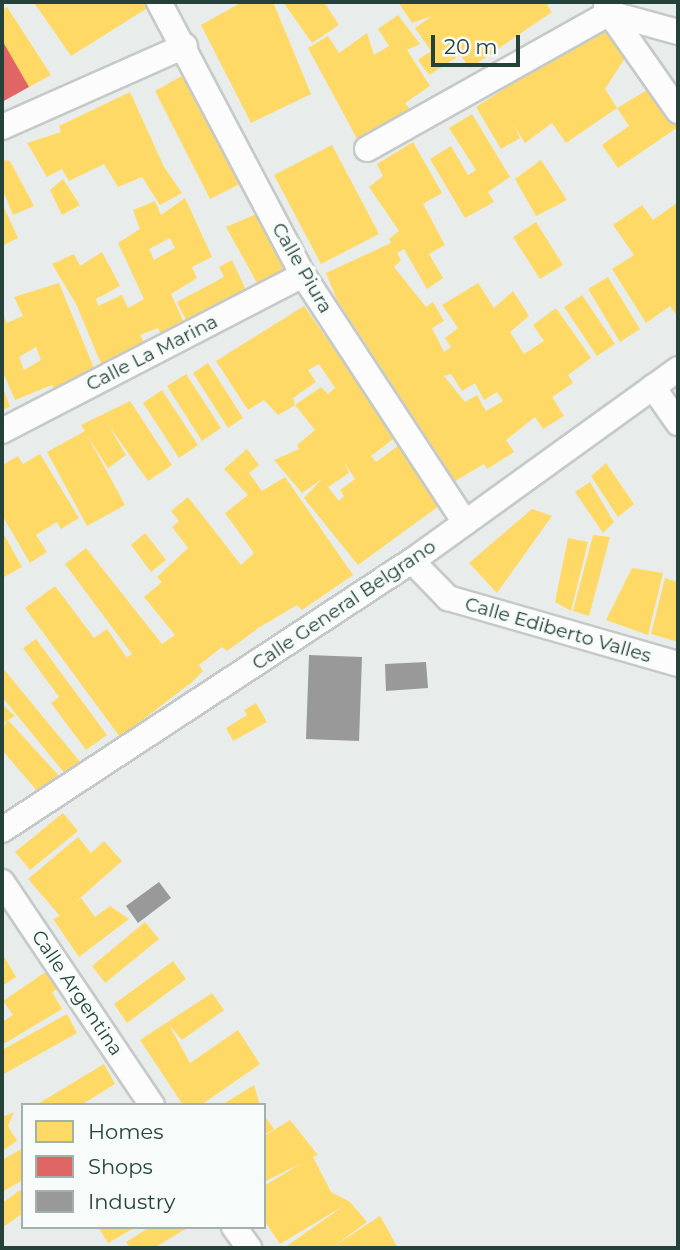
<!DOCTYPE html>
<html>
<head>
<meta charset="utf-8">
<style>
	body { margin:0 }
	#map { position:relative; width:680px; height:1250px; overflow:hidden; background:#e8edeb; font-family:Montserrat,sans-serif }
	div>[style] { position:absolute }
	.homes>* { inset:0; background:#ffd966 }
	.shops>* { inset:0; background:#e06666 }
	.industry>* { inset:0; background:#999 }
	.roads { filter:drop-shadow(2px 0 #c5cac8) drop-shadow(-2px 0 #c5cac8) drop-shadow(0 2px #c5cac8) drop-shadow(0 -2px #c5cac8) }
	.street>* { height:24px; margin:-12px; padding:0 12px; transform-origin:12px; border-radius:12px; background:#fcfcfc }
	span { translate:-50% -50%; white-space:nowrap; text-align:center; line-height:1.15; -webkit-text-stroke:7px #f7fbf9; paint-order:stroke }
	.street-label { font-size:19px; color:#24423a }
	.frame { position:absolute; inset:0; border:4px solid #24423a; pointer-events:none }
	.legend { position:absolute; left:21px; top:1103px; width:245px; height:126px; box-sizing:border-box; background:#f7fbf9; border:2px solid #a3b1ad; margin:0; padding:9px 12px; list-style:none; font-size:21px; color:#24423a }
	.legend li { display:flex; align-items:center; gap:14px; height:35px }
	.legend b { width:35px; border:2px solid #a3b1ad }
	.scale { position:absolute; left:431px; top:35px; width:89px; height:32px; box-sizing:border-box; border:4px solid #24423a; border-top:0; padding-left:9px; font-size:21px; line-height:24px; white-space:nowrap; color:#24423a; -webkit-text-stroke:5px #f7fbf9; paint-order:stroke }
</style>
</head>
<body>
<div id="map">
	<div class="homes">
		<div style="clip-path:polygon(38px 2px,157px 2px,71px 56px,35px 4px)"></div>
		<div style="clip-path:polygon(242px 2px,273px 2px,311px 94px,251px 123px,201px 25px)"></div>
		<div style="clip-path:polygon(283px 2px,324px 2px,339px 25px,312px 43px)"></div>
		<div style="clip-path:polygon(398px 2px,553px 2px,547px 5px,552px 12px,470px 68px,460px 55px,429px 75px,418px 60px,431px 51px,415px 28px,432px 16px,412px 23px)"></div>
		<div style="clip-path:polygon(7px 7px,51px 75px,29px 87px,2px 50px,2px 11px)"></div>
		<div style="clip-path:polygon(398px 15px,420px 44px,407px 50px,430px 86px,405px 103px,410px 109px,361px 146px,308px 48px,328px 36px,339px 53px,367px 33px,374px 55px,389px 46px,378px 29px)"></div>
		<div style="clip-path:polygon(601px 26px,625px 58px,605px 89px,617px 108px,652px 87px,678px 127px,618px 168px,602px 145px,629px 126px,617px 108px,566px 143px,552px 123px,525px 143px,513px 124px,520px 138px,501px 149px,476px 107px)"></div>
		<div style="clip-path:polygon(187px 73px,244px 182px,210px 199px,155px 91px)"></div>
		<div style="clip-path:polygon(130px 92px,164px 167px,182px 193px,160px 205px,142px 177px,118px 187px,104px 164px,69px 181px,62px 169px,47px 177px,27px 143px,61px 132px,59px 126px)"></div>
		<div style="clip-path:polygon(472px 114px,510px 177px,488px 192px,494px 202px,465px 218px,430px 159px,451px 146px,468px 175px,476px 170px,449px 128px)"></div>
		<div style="clip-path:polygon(evenodd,413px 142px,442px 193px,423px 204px,445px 245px,429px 254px,443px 278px,427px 289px,404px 249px,397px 253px,401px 260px,394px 267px,426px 307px,433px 302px,444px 321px,432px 328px,444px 352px,451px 347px,445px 338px,458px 328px,442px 305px,478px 283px,494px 308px,513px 291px,529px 316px,510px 332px,524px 354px,544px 341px,533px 325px,556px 308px,591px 358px,568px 375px,573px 383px,552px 397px,564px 416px,543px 429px,535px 417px,506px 440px,514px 452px,487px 469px,484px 464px,455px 481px,337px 300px,326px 273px,391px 243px,389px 239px,399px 231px,369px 187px,383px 176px,377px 164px,413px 142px,451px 374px,462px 391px,475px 383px,484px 400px,497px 392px,503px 401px,486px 411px,477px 395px,465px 402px,444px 376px,451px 374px)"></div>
		<div style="clip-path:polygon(332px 145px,379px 234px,321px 264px,274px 175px)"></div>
		<div style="clip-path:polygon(2px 160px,10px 161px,34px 206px,13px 215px,2px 188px)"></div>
		<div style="clip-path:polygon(541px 160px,567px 200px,536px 216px,515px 179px)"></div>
		<div style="clip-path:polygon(63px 179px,80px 205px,62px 215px,50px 190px)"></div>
		<div style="clip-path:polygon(evenodd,185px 198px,212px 257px,192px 267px,197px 278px,171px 294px,187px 329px,164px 341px,158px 328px,140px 335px,148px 350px,102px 366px,76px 304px,52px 264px,74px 254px,80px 266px,102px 252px,120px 286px,96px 299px,98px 306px,122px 295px,128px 308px,144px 299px,118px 243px,140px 229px,133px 210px,155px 201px,161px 215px,185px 198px,170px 238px,175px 248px,154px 260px,149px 249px,170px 238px)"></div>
		<div style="clip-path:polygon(678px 202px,678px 317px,670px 306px,646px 323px,612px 269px,634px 255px,613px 225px,642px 205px,653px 220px)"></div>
		<div style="clip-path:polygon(2px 203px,18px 238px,2px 246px)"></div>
		<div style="clip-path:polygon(261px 212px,286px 276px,261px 290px,226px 227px)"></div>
		<div style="clip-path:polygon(536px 222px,563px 265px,540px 279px,513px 237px)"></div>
		<div style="clip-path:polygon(232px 260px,246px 290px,235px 297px,238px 304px,192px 332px,177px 302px,224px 277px,219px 267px)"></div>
		<div style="clip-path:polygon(608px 277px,640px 329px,620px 342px,588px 289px)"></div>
		<div style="clip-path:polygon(evenodd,59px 283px,96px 373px,55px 391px,52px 385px,15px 400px,2px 370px,2px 312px,7px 323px,23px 316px,14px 297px,59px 283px,36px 347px,41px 360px,24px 370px,19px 357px,36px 347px)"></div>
		<div style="clip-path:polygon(582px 295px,615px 344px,597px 356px,564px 307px)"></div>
		<div style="clip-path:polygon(evenodd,304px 306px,396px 437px,371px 456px,376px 462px,402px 443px,443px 503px,358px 565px,304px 498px,322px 479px,302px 493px,274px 460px,299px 449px,297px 445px,315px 430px,295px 405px,321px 387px,328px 394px,335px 388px,319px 364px,308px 370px,316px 382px,293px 398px,295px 405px,278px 415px,264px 400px,248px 410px,216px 361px,304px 306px,344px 462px,355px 479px,340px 490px,344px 496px,339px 501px,328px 487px,349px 473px,344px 462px)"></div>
		<div style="clip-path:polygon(208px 363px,243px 418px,228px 428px,193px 373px)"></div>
		<div style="clip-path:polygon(186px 374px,221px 428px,202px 441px,167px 386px)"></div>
		<div style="clip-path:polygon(2px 385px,10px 407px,2px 410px)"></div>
		<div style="clip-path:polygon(162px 390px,198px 445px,179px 458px,143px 403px)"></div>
		<div style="clip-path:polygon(130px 401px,172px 465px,148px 481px,107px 423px,126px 455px,108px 468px,87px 435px,125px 505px,87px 526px,47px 452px,85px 431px,81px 425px)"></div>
		<div style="clip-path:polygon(247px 449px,259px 465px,249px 473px,262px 491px,285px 477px,353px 575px,302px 610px,297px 605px,260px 627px,227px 651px,222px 647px,199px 665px,203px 671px,192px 682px,120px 737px,25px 608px,55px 586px,94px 638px,107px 629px,127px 658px,132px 654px,65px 564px,86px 548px,162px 644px,175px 635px,144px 597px,162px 582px,157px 577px,188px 548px,172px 527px,179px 521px,171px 511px,188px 497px,241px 565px,254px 553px,225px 513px,248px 495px,224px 469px)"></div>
		<div style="clip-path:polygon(40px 454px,79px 518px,61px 529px,57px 522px,36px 535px,47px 552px,30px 563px,2px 515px,2px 465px,18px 456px,23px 464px)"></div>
		<div style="clip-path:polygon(606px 463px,634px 504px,618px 517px,591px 476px)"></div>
		<div style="clip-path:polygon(590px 482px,614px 522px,603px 533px,575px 492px)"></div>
		<div style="clip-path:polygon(532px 509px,552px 516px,497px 593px,469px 563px)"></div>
		<div style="clip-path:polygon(2px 531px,22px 567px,2px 578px)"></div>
		<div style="clip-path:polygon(145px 533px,166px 560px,151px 572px,131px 545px)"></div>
		<div style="clip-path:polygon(593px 535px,610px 537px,589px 616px,573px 611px)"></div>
		<div style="clip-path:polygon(568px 538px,588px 542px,571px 611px,555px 602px)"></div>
		<div style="clip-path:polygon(632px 568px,663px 573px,648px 635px,606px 620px)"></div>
		<div style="clip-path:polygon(665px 578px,678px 582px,678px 642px,651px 634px)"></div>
		<div style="clip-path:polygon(36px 639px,107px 735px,86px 750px,51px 703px,59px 697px,23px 648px)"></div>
		<div style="clip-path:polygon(2px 667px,81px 763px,66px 775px,2px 697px)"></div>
		<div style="clip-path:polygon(256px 703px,267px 722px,233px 741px,226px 728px,247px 715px,244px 710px)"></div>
		<div style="clip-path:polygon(2px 704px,15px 716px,8px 720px,61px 778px,39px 793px,2px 750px,2px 728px,8px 720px,2px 724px)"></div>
		<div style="clip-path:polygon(63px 813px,78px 831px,30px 870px,15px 852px)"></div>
		<div style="clip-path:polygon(78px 837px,91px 853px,104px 841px,122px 861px,70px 907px,81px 898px,95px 917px,110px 906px,129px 919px,79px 957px,53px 919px,60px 916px,28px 879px)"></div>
		<div style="clip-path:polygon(145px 922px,159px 939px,105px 983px,92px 966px)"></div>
		<div style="clip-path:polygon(2px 953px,16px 977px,2px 986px)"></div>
		<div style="clip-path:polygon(173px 961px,186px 979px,127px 1023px,114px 1004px)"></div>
		<div style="clip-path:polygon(47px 971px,59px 988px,52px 992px,62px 1009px,2px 1045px,2px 1022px,13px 1015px,3px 1001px)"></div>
		<div style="clip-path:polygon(212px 993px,224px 1010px,182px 1040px,169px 1025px,190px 1063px,238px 1030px,260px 1064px,201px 1105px,183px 1105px,140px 1040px)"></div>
		<div style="clip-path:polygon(67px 1014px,77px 1033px,2px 1075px,2px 1050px)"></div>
		<div style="clip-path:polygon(104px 1064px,115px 1084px,81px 1105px,36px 1105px)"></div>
		<div style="clip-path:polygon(254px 1085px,260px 1105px,222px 1105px)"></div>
		<div style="clip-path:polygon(14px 1112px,8px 1126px,17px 1141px,2px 1151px,2px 1117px)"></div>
		<div style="clip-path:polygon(264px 1115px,274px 1129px,264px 1135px)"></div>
		<div style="clip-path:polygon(290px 1120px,318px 1155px,313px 1157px,331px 1192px,350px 1202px,367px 1222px,331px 1248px,380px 1216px,398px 1248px,284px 1248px,345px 1205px,280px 1244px,264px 1220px,264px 1186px,302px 1163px,264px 1182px,264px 1136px)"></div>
		<div style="clip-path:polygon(23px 1148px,23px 1180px,2px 1192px,2px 1160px)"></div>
		<div style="clip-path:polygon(23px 1188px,23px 1213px,2px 1228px,2px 1203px)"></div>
		<div style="clip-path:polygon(98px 1227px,136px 1227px,108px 1243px)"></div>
		<div style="clip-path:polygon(150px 1227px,189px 1227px,154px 1248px,130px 1248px,126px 1242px)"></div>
	</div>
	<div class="shops">
		<div style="clip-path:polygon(2px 40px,29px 87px,2px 102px)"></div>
	</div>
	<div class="industry">
		<div style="clip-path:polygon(309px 655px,362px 657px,359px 741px,306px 739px)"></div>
		<div style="clip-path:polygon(426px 662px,428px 688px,386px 691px,385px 664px)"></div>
		<div style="clip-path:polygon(159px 882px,171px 898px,138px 923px,126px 906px)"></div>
	</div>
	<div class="roads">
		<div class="street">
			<div style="left:159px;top:2px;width:309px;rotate:62.2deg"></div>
			<div style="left:303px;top:275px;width:296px;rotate:56.8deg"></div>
			<div style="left:606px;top:8px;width:126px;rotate:55deg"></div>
			<div style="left:2px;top:127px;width:200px;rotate:-23.9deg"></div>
			<div style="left:367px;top:149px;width:278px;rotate:-29.3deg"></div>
			<div style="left:609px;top:13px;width:72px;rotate:15.4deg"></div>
			<div style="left:653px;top:387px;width:44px;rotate:55.2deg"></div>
			<div style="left:2px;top:431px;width:339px;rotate:-27.4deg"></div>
			<div style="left:412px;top:561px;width:52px;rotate:45.8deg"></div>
			<div style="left:448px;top:598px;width:239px;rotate:16deg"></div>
			<div style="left:2px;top:830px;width:490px;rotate:-33.3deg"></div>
			<div style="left:412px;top:561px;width:328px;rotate:-35.8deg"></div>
			<div style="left:2px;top:882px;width:269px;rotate:56.1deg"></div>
			<div style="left:234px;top:1227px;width:26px;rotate:54deg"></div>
		</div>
	</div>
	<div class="street-label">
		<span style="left:302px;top:268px;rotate:60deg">Calle Piura</span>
		<span style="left:152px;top:353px;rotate:-27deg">Calle La Marina</span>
		<span style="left:344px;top:605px;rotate:-34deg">Calle General Belgrano</span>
		<span style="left:558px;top:630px;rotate:16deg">Calle Ediberto Valles</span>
		<span style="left:77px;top:993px;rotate:56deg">Calle Argentina</span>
	</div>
	<div class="frame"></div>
	<ul class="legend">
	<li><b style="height:19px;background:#ffd966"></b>Homes</li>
	<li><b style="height:19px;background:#e06666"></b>Shops</li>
	<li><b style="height:19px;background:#999"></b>Industry</li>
	</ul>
	<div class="scale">20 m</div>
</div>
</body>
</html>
